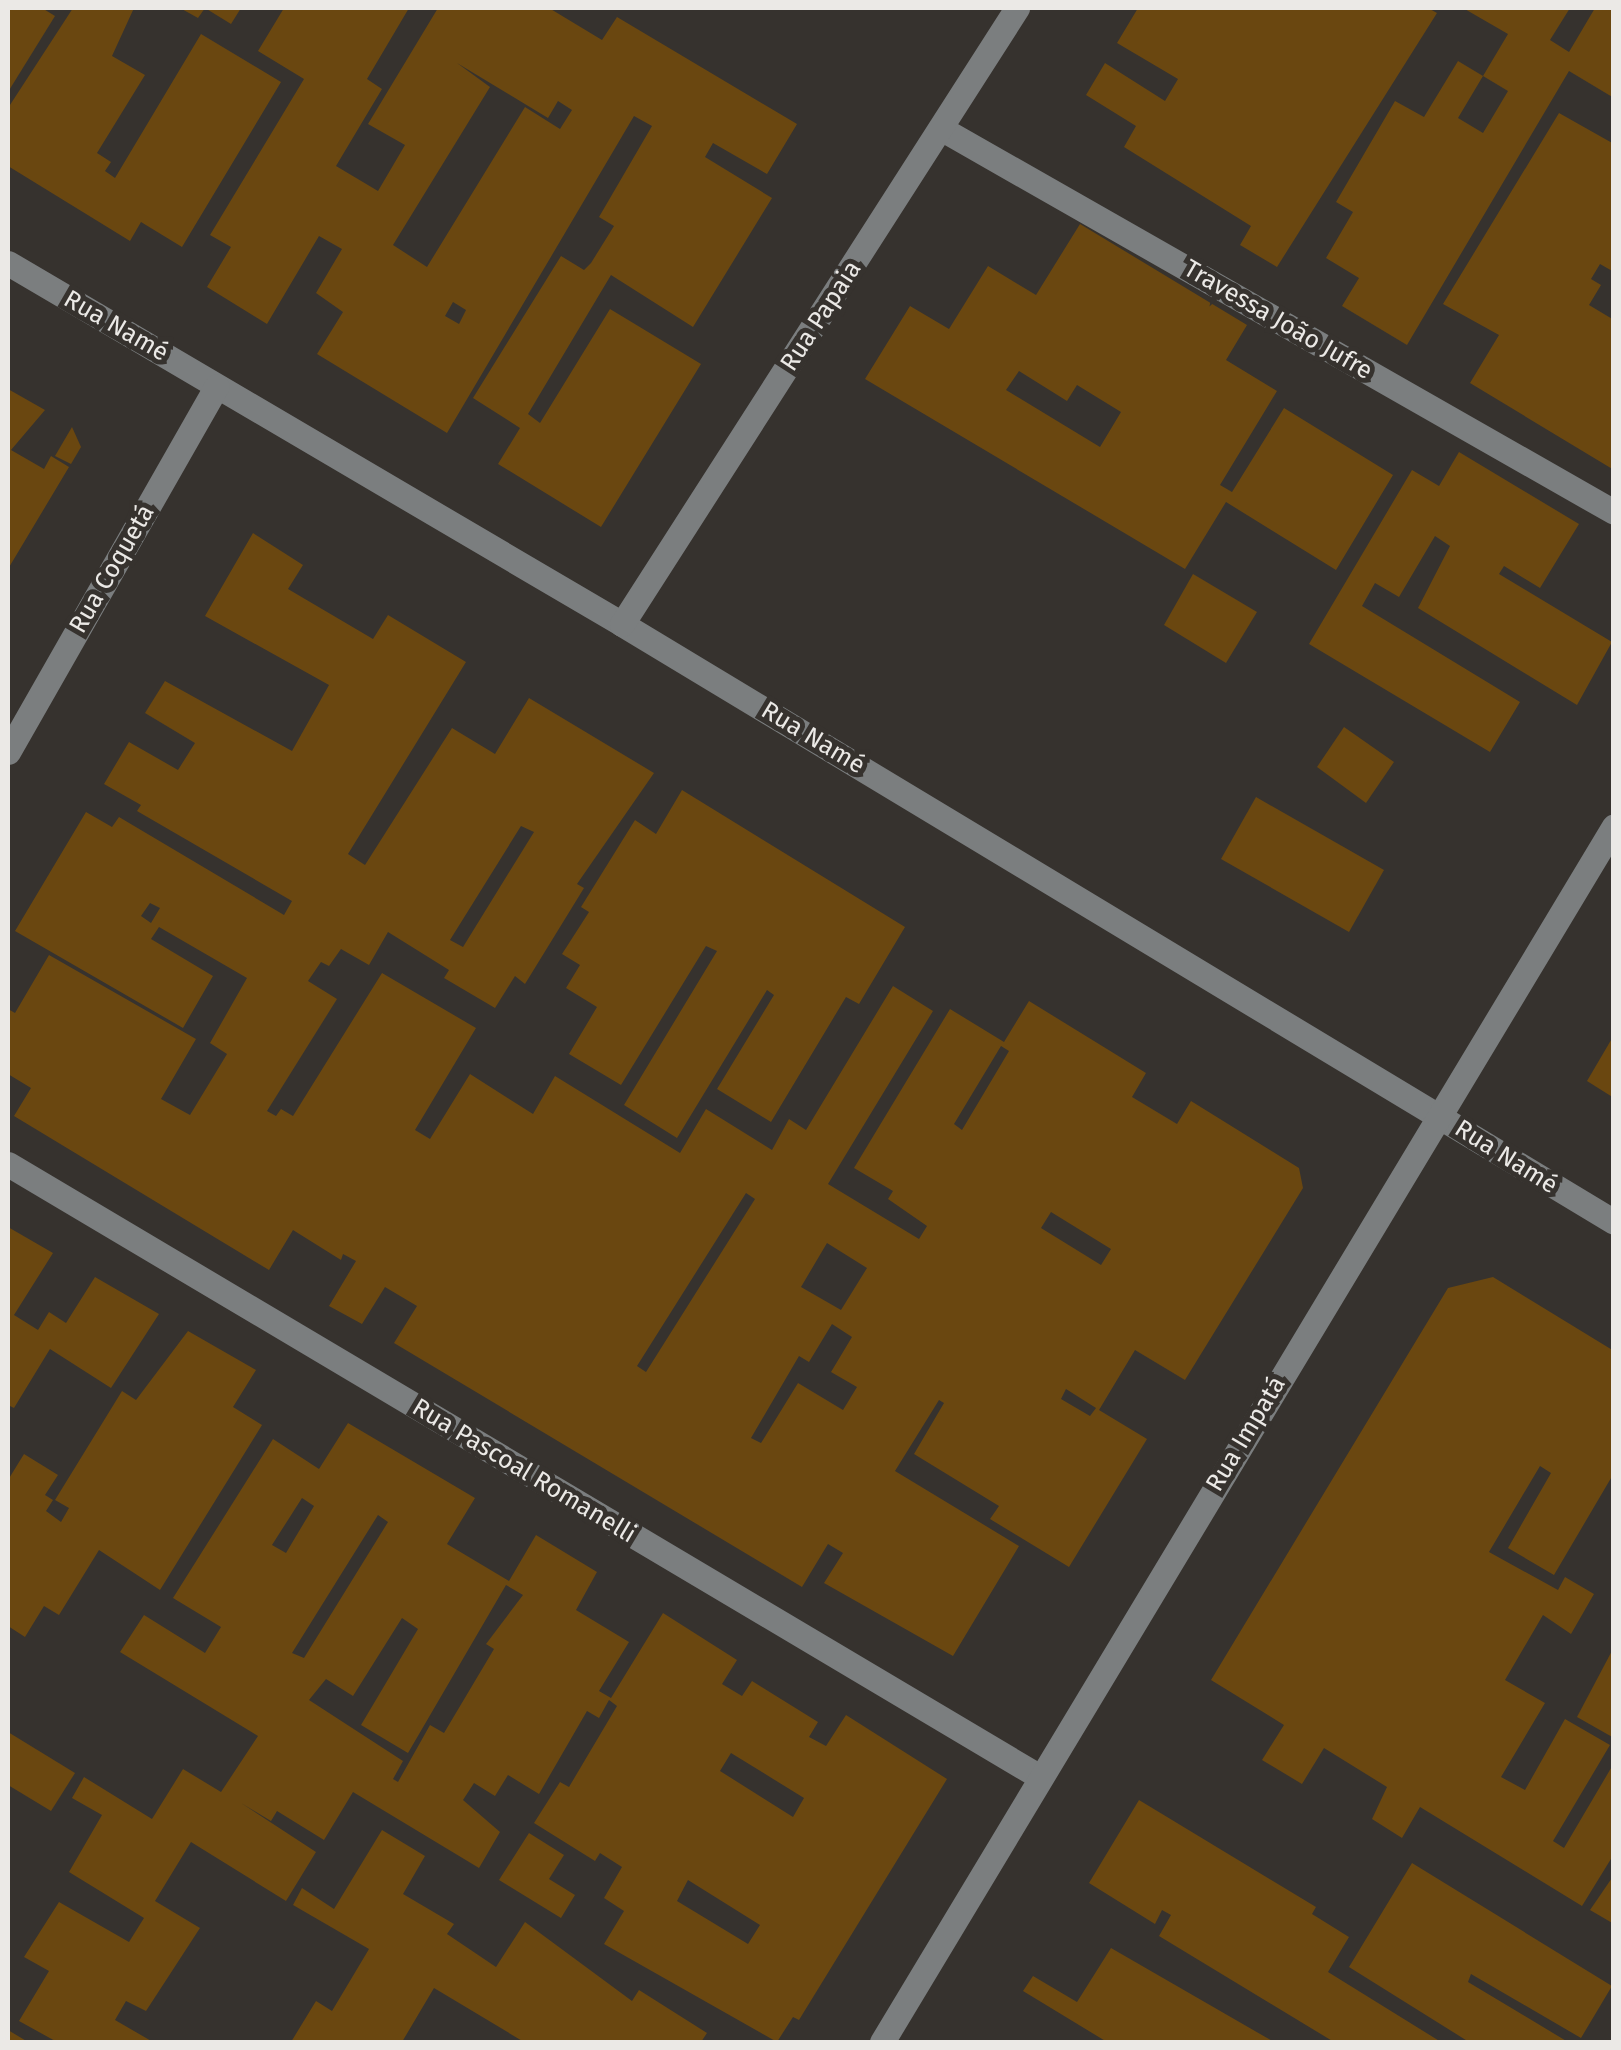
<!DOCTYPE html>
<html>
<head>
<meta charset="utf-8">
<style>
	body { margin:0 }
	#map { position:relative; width:1621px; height:2050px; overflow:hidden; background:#36322e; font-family:"Fira Sans",sans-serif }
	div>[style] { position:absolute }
	.building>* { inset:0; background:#6a4710 }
	.minor>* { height:25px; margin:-12.5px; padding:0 12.5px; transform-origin:12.5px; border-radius:12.5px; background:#7b7e7f }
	span { translate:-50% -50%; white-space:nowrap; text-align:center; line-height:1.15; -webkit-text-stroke:10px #36322e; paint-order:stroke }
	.street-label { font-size:25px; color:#ebe9e6 }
	.frame { position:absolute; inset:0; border:10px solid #ebe9e6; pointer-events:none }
</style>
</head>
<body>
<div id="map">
	<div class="building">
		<div style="clip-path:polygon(8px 8px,42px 8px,55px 16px,8px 92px)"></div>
		<div style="clip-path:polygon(73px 8px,134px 8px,112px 56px,145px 75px,97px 153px,111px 162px,105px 171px,115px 178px,201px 34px,281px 82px,182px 247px,141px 222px,130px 241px,8px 166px,8px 108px)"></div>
		<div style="clip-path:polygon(180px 8px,205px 8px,198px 18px)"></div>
		<div style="clip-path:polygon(205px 8px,241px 8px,231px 24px)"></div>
		<div style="clip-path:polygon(evenodd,284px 8px,409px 8px,367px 79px,382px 89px,336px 166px,378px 191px,405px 145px,368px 124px,438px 8px,549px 8px,602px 40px,617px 17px,797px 124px,767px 174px,713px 143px,705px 157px,772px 198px,693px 327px,611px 275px,528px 414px,540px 423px,610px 309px,701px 364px,601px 527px,498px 464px,520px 428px,473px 398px,561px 256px,584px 270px,591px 263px,614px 226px,599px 217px,652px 126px,634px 116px,447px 433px,317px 354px,343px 312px,316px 293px,342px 249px,319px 236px,267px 324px,207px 287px,231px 247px,210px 235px,304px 79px,258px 51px,284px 8px,457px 63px,548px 118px,558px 101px,572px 110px,560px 129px,525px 107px,427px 267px,393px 245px,490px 87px,457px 63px,284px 8px,453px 302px,466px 310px,459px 324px,445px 316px,453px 302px)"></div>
		<div style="clip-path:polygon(1138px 8px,1428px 8px,1437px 13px,1277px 267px,1240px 245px,1251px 226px,1124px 147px,1136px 126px,1086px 95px,1105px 63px,1165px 101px,1178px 79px,1117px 43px)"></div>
		<div style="clip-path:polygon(1463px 8px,1570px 8px,1550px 40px,1569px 52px,1595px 8px,1614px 8px,1614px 98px,1569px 71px,1407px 345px,1342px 306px,1359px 278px,1326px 258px,1353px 212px,1336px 202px,1395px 101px,1424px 117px,1458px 61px,1483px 76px,1458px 118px,1483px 133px,1508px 91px,1483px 76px,1508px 34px)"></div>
		<div style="clip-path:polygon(1559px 113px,1614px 144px,1614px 272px,1600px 264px,1591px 279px,1601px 285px,1589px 305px,1614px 320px,1614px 470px,1470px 383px,1499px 335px,1443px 304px)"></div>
		<div style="clip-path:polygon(evenodd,1080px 224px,1247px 325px,1226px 360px,1277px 391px,1220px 485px,1232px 492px,1284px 408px,1393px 475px,1336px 570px,1226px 502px,1185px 569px,865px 379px,910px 306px,949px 329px,988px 266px,1036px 295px,1080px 224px,1019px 371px,1067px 401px,1077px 385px,1121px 412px,1100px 447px,1006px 390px,1019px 371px)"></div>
		<div style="clip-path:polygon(8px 389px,45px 410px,11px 450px,44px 469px,51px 456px,69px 467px,8px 569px)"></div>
		<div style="clip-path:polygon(72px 427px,81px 447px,71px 464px,55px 456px)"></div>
		<div style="clip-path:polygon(1459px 452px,1579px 524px,1540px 588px,1504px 566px,1499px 574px,1612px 642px,1577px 705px,1418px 608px,1450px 546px,1435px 536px,1399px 597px,1375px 583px,1362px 606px,1520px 702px,1490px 752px,1309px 644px,1412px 470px,1439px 486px)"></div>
		<div style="clip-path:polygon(evenodd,253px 533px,303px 565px,288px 589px,373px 639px,388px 615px,466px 662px,348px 854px,365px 865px,452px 728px,495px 754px,529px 698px,654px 773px,577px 884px,584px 888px,525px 984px,515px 976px,495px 1008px,444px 978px,449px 970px,388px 932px,369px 965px,341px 949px,329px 966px,321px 962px,308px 981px,337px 999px,267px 1111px,276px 1116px,281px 1109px,293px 1116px,382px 973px,476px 1028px,415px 1130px,430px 1139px,470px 1074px,533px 1114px,555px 1076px,680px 1153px,706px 1109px,772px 1150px,789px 1119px,806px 1130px,893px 986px,933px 1011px,828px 1184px,919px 1239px,927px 1226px,888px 1199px,893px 1191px,854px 1168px,950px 1009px,1004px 1042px,1029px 1001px,1146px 1073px,1132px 1097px,1177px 1124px,1191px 1101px,1299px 1168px,1303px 1188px,1185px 1380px,1135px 1350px,1099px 1410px,1147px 1439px,1069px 1567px,990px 1519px,999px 1506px,914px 1454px,944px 1403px,939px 1400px,895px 1471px,1019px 1546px,953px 1656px,824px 1583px,843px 1553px,828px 1544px,802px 1587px,394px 1343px,417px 1306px,385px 1287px,362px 1324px,329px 1306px,356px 1261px,343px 1254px,341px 1260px,293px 1230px,269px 1270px,14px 1116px,31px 1088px,8px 1074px,8px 1009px,15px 1013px,49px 955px,196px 1039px,161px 1099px,190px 1115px,227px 1054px,210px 1043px,247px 978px,159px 927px,151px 939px,213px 976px,183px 1028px,15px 931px,86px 812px,112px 827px,119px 817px,284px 915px,292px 901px,137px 811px,141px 805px,104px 784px,129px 742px,178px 770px,195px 743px,145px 713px,165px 681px,292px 751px,329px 685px,205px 616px,253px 533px,521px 826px,534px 832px,463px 947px,450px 940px,521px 826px,253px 533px,150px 903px,160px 908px,151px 923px,141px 916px,150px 903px,253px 533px,1001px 1046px,1009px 1051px,962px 1130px,954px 1124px,1001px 1046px,253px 533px,746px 1193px,755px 1199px,646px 1372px,637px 1366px,746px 1193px,253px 533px,1051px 1212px,1111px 1249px,1101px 1265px,1041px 1228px,1051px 1212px,253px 533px,827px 1243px,867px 1268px,841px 1310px,801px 1287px,827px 1243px,253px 533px,832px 1324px,852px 1337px,831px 1372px,857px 1387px,843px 1410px,798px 1383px,761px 1443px,751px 1438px,799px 1356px,809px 1362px,832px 1324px,253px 533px,1066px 1389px,1096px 1408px,1090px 1416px,1061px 1399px,1066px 1389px)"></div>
		<div style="clip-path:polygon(1193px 574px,1257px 612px,1226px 663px,1164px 625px)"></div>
		<div style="clip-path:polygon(1344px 727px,1394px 762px,1366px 803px,1317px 767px)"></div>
		<div style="clip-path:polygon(682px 790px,905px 927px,859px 1004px,846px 997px,771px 1122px,717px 1089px,774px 995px,767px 990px,677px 1138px,624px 1105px,717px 951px,706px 946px,621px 1085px,569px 1054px,597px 1007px,566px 988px,580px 965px,562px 954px,589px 912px,581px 907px,635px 820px,656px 834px)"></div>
		<div style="clip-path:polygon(1256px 797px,1384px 870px,1349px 932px,1221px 859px)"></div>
		<div style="clip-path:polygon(1614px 1035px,1614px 1098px,1587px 1081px)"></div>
		<div style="clip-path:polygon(8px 1227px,53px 1253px,14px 1315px,38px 1330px,49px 1312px,66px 1323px,95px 1277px,159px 1314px,111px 1388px,50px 1349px,14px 1408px,8px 1405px)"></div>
		<div style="clip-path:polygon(1493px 1277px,1614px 1351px,1614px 1473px,1554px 1575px,1508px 1548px,1551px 1473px,1540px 1466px,1489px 1552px,1558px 1590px,1565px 1577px,1594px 1594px,1571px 1634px,1543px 1615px,1505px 1680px,1545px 1703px,1501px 1777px,1525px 1790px,1565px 1719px,1610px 1745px,1553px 1841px,1564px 1848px,1614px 1763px,1614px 1854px,1582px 1906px,1420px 1807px,1402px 1838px,1372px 1819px,1387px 1787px,1324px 1748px,1302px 1784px,1262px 1760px,1284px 1725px,1211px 1680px,1448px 1288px)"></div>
		<div style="clip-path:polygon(188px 1331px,256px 1370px,233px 1407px,262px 1425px,160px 1590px,99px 1550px,59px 1615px,44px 1606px,25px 1637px,8px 1626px,8px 1480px,24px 1454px,58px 1475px,45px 1495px,53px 1500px,46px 1511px,61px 1522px,69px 1508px,55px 1500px,122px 1391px,136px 1400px)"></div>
		<div style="clip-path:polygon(evenodd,348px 1423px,475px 1498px,447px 1544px,509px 1581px,536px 1535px,597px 1572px,576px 1610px,629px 1642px,599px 1691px,611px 1698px,663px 1613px,737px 1660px,722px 1684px,742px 1696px,752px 1681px,818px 1722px,809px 1737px,826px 1746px,846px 1715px,947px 1779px,799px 2020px,793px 2017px,777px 2042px,604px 1944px,624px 1911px,604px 1898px,622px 1867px,600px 1853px,595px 1861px,534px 1823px,560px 1782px,569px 1787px,617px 1706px,609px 1700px,599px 1718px,587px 1711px,539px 1794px,508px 1775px,495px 1796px,474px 1783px,463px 1800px,500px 1832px,479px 1868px,353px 1792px,324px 1840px,277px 1811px,271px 1821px,241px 1803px,316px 1852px,286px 1901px,191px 1842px,155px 1901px,200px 1928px,146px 2011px,126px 2001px,115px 2020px,153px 2042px,57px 2042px,19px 2021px,49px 1971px,24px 1957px,59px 1902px,129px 1942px,144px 1918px,69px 1872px,102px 1815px,72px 1798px,84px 1777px,152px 1819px,183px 1769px,221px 1792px,258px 1736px,120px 1652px,144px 1615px,205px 1653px,221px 1627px,173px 1598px,273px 1439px,319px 1469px,348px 1423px,302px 1498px,314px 1506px,286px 1553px,272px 1545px,302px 1498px,348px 1423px,378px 1515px,388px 1522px,304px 1658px,292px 1653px,378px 1515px,348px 1423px,506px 1585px,523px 1595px,486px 1644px,494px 1649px,444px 1733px,430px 1725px,398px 1782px,393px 1779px,403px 1761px,309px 1700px,326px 1679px,353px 1696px,402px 1618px,418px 1629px,361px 1725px,408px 1753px,506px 1585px,348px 1423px,731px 1753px,804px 1798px,793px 1817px,720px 1771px,731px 1753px,348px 1423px,688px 1880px,760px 1925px,748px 1944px,677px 1901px,688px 1880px)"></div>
		<div style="clip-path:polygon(1614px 1647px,1614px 1738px,1577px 1717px)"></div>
		<div style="clip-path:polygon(8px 1732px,75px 1773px,51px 1811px,8px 1785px)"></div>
		<div style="clip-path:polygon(1139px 1800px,1316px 1907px,1312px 1914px,1349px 1937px,1328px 1972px,1441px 2042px,1334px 2042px,1159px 1936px,1171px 1915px,1162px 1910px,1155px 1924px,1089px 1883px)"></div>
		<div style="clip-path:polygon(382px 1830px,425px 1856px,403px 1894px,454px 1924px,447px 1934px,496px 1967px,525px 1922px,632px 2001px,639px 1990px,707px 2033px,701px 2042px,524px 2042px,434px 1988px,402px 2042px,291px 2042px,316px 2001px,332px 2011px,369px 1949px,293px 1905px,302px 1888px,334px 1909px)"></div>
		<div style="clip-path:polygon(529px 1833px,564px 1855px,549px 1879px,575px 1895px,561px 1918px,499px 1880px)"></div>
		<div style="clip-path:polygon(1412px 1863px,1612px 1986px,1581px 2038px,1471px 1974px,1468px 1982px,1568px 2042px,1469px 2042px,1349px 1967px)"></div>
		<div style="clip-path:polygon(1614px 1875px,1614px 1924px,1590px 1910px)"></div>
		<div style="clip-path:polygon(1111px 1948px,1274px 2042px,1107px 2042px,1023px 1991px,1033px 1976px,1077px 2002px)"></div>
		<div style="clip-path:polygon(8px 2030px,28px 2042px,8px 2042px)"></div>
	</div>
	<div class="minor">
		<div style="left:942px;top:129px;width:773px;rotate:29.68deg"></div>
		<div style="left:8px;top:263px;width:712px;rotate:30.45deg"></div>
		<div style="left:622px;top:624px;width:1158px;rotate:31.08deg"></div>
		<div style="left:622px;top:624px;width:732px;rotate:-57.33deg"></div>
		<div style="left:8px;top:752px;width:421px;rotate:-60.3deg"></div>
		<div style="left:8px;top:1164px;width:1200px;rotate:30.71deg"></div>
		<div style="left:882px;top:2042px;width:1419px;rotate:-58.95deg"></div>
	</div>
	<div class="street-label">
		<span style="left:821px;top:316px;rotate:-57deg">Rua Papaia</span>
		<span style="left:1278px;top:320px;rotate:30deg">Travessa João Jufre</span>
		<span style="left:116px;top:326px;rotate:30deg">Rua Namé</span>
		<span style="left:112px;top:569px;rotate:-60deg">Rua Coquetá</span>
		<span style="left:813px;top:738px;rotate:31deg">Rua Namé</span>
		<span style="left:1506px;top:1157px;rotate:32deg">Rua Namé</span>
		<span style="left:1246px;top:1434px;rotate:-59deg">Rua Impatá</span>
		<span style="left:524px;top:1471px;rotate:31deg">Rua Pascoal Romanelli</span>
	</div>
	<div class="frame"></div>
</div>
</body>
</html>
